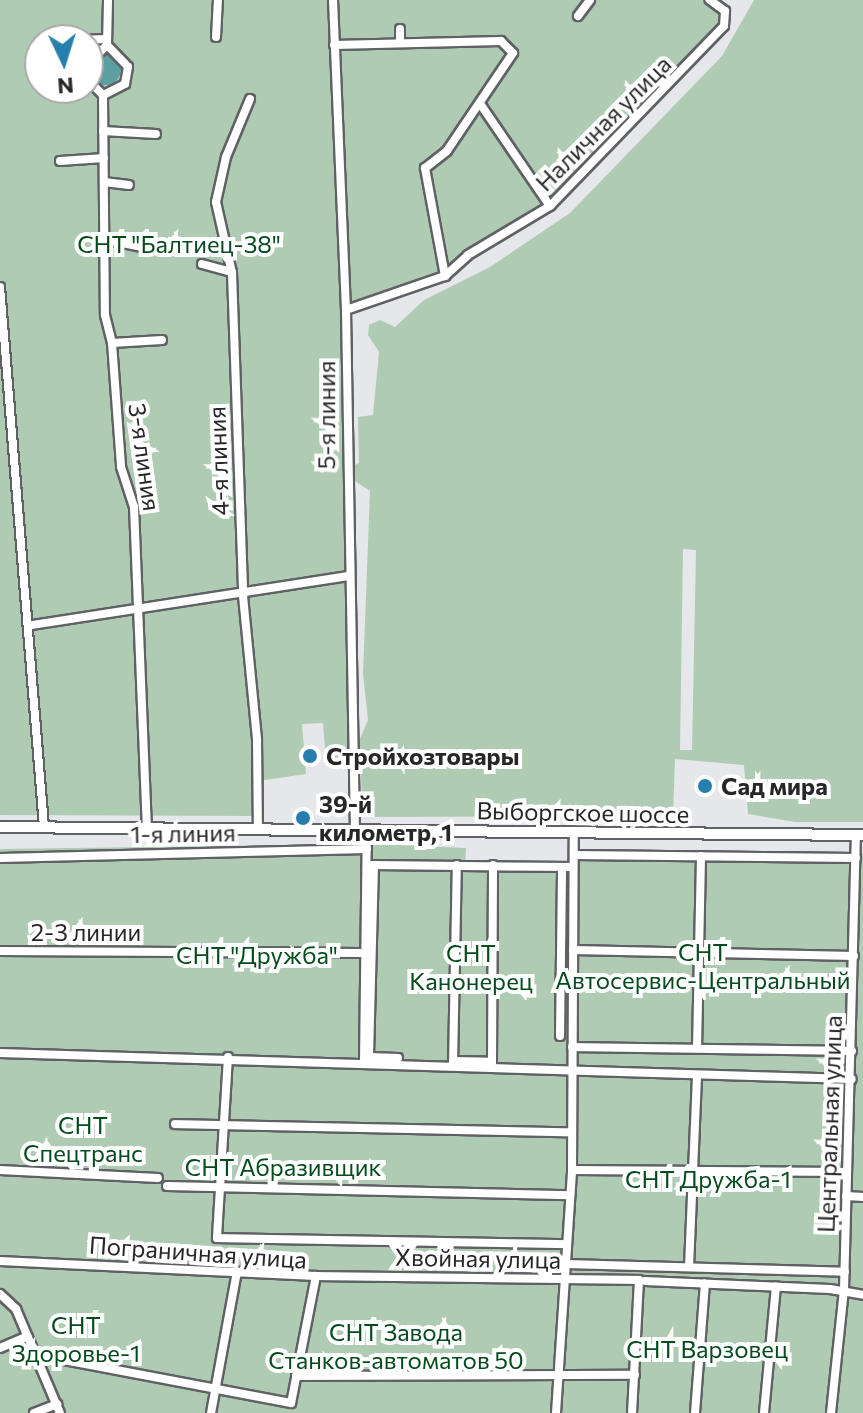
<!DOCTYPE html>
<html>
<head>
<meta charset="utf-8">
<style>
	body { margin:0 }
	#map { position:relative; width:863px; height:1413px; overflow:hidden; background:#e6e7eb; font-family:Commissioner,sans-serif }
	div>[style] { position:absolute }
	.green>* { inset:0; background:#b0cbb3 }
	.water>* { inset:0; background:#5b9fa1 }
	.round { border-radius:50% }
	.roads { filter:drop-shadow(2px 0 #606165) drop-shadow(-2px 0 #606165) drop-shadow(0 2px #606165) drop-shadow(0 -2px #606165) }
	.minor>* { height:8px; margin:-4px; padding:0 4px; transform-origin:4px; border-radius:4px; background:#fff }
	.major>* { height:10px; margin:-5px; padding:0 5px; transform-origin:5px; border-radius:5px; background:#fff }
	.dots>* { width:22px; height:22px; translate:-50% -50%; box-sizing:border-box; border:4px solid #fff; border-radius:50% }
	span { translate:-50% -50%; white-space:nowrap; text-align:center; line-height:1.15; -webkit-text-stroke:8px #fff; paint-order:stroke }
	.street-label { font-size:24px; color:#272729 }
	.park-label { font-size:24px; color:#044b1d }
	.poi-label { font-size:24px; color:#272729; font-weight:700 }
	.left { translate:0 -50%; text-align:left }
	.north { position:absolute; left:24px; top:24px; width:80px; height:80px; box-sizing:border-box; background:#fff; border:2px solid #a9a9a9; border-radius:50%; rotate:176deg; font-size:22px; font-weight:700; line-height:32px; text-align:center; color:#272729 }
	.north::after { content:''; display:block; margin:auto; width:28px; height:36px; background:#277fae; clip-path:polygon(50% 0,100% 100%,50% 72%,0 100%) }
</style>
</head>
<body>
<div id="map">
	<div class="green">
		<div style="clip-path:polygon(evenodd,0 0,710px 0,728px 20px,550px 206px,466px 255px,445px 276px,346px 310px,353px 758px,326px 760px,323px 723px,302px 724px,306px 774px,258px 781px,258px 816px,0 815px,0 0,40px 40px,88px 40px,88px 88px,40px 88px,40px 40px)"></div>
		<div style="clip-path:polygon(evenodd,754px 0,863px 0,863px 822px,795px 822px,748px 814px,744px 765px,675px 759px,673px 816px,363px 817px,359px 741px,368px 720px,363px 674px,370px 491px,355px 481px,355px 465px,359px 463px,358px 417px,373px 415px,379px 352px,368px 335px,369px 325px,380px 320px,395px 327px,424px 300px,490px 267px,570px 213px,722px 56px,754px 0,683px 549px,696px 550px,692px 750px,680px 750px,683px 549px)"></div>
		<div style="clip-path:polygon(377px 844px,466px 848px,465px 865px,572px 868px,573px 857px,858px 858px,863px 853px,863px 1413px,0 1413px,0 849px)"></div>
	</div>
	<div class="water">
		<div class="round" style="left:89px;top:53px;width:32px;height:32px"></div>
	</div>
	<div class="roads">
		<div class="minor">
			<div style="left:333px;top:0;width:310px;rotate:87.6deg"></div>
			<div style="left:346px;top:310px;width:519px;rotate:89.01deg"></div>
			<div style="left:578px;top:16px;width:20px;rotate:-53deg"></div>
			<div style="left:400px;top:29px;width:14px;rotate:90deg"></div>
			<div style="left:216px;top:37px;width:37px;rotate:-87deg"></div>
			<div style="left:78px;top:40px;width:29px;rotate:-2deg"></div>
			<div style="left:107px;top:45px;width:45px;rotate:-88.7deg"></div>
			<div style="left:334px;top:45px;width:167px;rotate:-1.4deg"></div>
			<div style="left:501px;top:41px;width:17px;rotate:45deg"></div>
			<div style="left:513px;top:53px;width:118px;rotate:124deg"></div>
			<div style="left:447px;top:151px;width:28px;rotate:142deg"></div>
			<div style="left:425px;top:168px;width:110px;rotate:79.5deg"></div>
			<div style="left:88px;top:64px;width:27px;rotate:-45deg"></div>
			<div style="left:107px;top:45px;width:30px;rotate:46deg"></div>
			<div style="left:128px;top:67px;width:17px;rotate:100deg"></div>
			<div style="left:125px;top:84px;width:25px;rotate:153deg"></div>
			<div style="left:103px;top:95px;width:21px;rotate:-135deg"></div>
			<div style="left:103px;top:95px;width:220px;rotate:89.5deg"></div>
			<div style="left:105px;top:315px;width:29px;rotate:76deg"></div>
			<div style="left:112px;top:343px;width:124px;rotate:85.8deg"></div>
			<div style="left:121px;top:467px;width:42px;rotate:72deg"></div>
			<div style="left:134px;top:507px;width:320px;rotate:87.7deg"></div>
			<div style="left:250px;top:99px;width:63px;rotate:112.5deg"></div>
			<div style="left:226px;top:157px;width:46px;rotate:102.5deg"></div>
			<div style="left:216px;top:202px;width:73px;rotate:77.3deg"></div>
			<div style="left:232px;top:273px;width:323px;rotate:88deg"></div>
			<div style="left:243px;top:596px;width:145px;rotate:84.4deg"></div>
			<div style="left:257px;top:740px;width:89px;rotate:89.4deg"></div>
			<div style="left:481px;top:105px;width:122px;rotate:55.7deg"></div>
			<div style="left:103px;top:131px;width:53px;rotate:3.2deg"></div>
			<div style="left:60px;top:161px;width:44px;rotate:-3.9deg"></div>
			<div style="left:104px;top:182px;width:25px;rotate:7deg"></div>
			<div style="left:103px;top:239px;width:50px;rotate:11.5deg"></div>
			<div style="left:202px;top:264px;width:31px;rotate:15deg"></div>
			<div style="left:0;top:287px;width:542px;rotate:85.34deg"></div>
			<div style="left:346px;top:310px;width:105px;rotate:-19deg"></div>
			<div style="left:445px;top:276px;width:31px;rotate:-42deg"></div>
			<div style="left:468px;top:255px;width:96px;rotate:-30.9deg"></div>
			<div style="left:550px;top:206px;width:250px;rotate:-46deg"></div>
			<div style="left:724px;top:26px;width:15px;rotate:-86deg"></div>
			<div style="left:725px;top:11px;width:19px;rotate:-144deg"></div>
			<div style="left:112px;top:343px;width:50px;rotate:-3.4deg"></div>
			<div style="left:32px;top:625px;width:321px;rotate:-8.8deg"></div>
			<div style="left:574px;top:855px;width:282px;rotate:0.6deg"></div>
			<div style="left:0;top:858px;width:367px;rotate:-1.4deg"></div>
			<div style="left:372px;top:865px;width:201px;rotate:0.6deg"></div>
			<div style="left:374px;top:865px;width:192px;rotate:91.5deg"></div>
			<div style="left:369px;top:1057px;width:29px;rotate:2deg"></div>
			<div style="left:573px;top:950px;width:281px;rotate:1.2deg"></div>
			<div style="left:0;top:951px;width:363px;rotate:0.3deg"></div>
			<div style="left:560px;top:1036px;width:169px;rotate:-89.3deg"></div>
			<div style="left:572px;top:1047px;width:280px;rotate:0.8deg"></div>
			<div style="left:697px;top:1048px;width:192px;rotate:-88.8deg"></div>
			<div style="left:0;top:1053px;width:852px;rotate:1.75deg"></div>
			<div style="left:228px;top:1057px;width:181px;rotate:93.5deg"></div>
			<div style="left:217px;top:1238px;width:350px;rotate:1deg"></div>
			<div style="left:453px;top:1061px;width:39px;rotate:1deg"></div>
			<div style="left:492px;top:1062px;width:197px;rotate:-89.7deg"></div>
			<div style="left:364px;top:1063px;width:233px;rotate:-89.3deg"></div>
			<div style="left:453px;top:1065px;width:200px;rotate:-88.9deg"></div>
			<div style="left:175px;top:1124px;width:397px;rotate:1.2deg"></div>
			<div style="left:0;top:1170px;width:158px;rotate:2.9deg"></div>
			<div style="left:572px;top:1170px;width:275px;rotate:0.4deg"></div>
			<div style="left:167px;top:1186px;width:403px;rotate:1.3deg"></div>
			<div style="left:846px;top:1196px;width:17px;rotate:3deg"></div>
			<div style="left:0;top:1261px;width:316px;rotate:2.7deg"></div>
			<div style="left:316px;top:1276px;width:129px;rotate:101.1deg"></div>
			<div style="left:291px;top:1403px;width:259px;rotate:-169.3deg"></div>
			<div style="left:566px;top:1264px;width:279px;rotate:1.6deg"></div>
			<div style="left:689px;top:1267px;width:192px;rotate:-87.6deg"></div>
			<div style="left:316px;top:1276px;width:323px;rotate:0.7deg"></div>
			<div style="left:639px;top:1280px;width:133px;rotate:93deg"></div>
			<div style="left:645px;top:1281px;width:185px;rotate:2.5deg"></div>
			<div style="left:830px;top:1289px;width:34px;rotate:10deg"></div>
			<div style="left:0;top:1294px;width:22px;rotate:43deg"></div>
			<div style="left:16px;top:1309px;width:113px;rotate:67.1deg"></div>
			<div style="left:0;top:1348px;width:30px;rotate:-23deg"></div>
			<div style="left:296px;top:1376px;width:339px;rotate:-0.2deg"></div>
			<div style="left:34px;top:1413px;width:25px;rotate:-21deg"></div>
			<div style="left:211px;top:1413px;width:144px;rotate:-79.6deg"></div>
			<div style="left:556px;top:1413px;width:244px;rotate:-86.2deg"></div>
			<div style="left:572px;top:1170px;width:338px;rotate:-89.7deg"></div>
			<div style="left:695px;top:1413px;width:130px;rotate:-85.6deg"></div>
			<div style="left:764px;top:1413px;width:127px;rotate:-84.6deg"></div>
			<div style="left:831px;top:1413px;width:124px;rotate:-84deg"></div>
			<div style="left:844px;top:1290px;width:455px;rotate:-88.5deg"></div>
		</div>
		<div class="major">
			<div style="left:0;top:827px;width:863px;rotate:0.53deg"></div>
		</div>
	</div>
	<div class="dots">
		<div style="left:310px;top:756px;background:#277fae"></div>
		<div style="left:705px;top:786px;background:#277fae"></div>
		<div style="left:303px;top:818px;background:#277fae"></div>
	</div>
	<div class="street-label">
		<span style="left:603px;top:123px;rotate:-45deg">Наличная улица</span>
		<span style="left:326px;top:415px;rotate:-90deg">5-я линия</span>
		<span style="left:145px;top:457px;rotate:82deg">3-я линия</span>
		<span style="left:218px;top:461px;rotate:-92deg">4-я линия</span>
		<span style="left:583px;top:812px;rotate:1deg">Выборгское шоссе</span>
		<span style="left:183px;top:833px;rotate:-1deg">1-я линия</span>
		<span style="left:86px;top:932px">2-3 линии</span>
		<span style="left:829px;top:1124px;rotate:-88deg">Центральная улица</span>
		<span style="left:198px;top:1252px;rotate:4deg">Пограничная улица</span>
		<span style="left:478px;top:1258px;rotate:1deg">Хвойная улица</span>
	</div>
	<div class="park-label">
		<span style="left:179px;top:244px">СНТ "Балтиец-38"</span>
		<span style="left:703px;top:966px">СНТ<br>Автосервис-Центральный</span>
		<span style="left:471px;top:967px">СНТ<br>Канонерец</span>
		<span style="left:257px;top:955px">СНТ "Дружба"</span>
		<span style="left:83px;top:1139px">СНТ<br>Спецтранс</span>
		<span style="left:283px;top:1167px">СНТ Абразивщик</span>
		<span style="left:708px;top:1179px">СНТ Дружба-1</span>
		<span style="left:76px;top:1339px">СНТ<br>Здоровье-1</span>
		<span style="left:396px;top:1346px">СНТ Завода<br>Станков-автоматов 50</span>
		<span style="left:707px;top:1349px">СНТ Варзовец</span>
	</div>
	<div class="poi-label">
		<span class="left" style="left:326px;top:756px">Стройхозтовары</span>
		<span class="left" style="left:721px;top:786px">Сад мира</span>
		<span class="left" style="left:319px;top:818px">39-й<br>километр, 1</span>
	</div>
	<div class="north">N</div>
</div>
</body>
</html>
